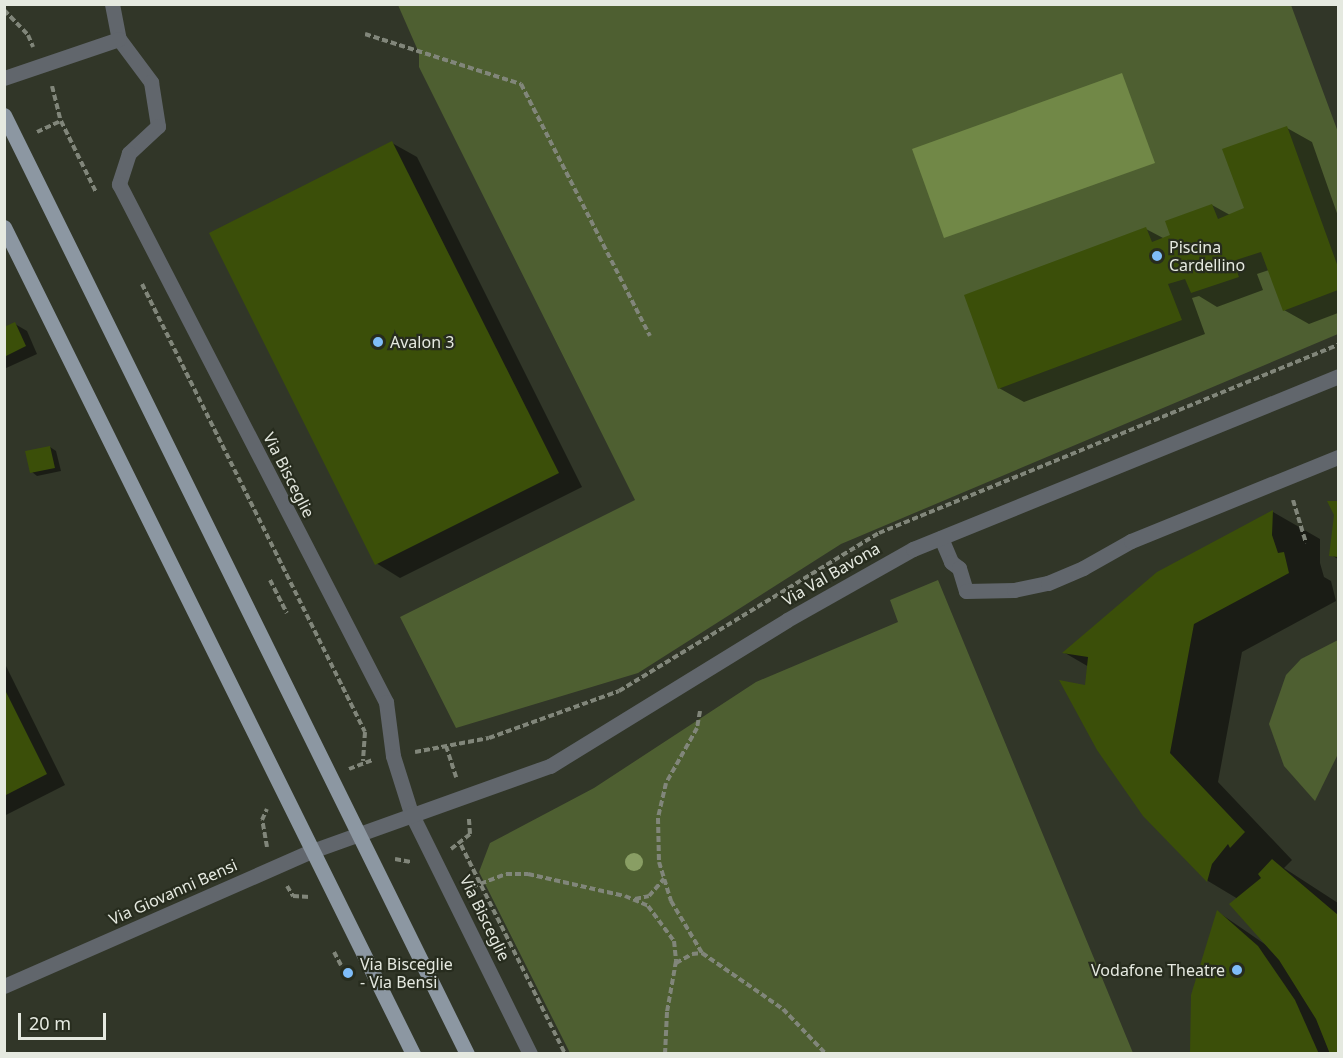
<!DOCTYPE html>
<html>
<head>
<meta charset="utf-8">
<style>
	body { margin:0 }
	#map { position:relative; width:1343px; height:1058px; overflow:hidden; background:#313628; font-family:"Noto Sans",sans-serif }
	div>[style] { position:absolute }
	.green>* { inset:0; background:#4e5f31 }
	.water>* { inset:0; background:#718847 }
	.shadow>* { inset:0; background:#0007 }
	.building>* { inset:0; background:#3b4f09 }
	.path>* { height:4px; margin-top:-2px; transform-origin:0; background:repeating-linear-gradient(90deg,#81867a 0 6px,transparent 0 9px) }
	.minor>* { height:15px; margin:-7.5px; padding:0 7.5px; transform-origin:7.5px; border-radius:7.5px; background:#61666c }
	.major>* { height:15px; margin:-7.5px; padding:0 7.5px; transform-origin:7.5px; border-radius:7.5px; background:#8c97a2 }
	.trees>* { width:18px; height:18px; margin:-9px; border-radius:50%; background:#899e64 }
	.dots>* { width:16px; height:16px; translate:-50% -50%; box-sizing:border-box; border:3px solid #272c1e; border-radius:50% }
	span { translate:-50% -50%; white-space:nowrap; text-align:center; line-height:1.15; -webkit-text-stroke:4.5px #272c1e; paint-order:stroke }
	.poi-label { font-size:16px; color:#e5e9e0 }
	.left { translate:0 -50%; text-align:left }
	.right { translate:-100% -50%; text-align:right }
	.street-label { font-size:16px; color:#e5e9e0 }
	.frame { position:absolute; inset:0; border:6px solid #e5e9e0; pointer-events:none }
	.scale { position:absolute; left:18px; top:1013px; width:88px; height:27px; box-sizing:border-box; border:3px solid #e5e9e0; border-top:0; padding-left:8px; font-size:18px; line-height:21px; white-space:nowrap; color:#e5e9e0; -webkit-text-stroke:4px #272c1e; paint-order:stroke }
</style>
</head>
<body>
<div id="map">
	<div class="green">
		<div style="clip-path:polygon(398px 5px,1291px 5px,1338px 132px,1338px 334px,841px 544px,638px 673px,456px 728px,400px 617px,635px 500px,419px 67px,419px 53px)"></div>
		<div style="clip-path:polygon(938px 580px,1133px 1053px,570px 1053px,479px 872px,490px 843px,594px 788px,756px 682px,898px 622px,890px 600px)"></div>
		<div style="clip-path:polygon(1338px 640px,1338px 754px,1315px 801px,1284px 766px,1269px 724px,1286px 675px,1301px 659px)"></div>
	</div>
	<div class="water">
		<div style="clip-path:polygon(1122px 73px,1155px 163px,944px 238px,912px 149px)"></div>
	</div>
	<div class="shadow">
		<div style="clip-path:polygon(1287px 128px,1312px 142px,1338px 216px,1338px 313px,1309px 324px,1284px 310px,1269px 270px,1257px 274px,1263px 290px,1217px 307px,1199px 296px,1192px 298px,1205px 334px,1024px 402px,999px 388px,1146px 229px,1165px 239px,1212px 205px,1230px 215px,1246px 209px)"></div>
		<div style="clip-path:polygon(392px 143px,417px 157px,582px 487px,400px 578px,376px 563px)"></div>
		<div style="clip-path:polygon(15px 324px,27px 331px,37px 354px,4px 369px,4px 328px)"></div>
		<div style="clip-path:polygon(50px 447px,56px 451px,61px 471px,37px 476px,32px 472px)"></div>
		<div style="clip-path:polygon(1330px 502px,1338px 503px,1338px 559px,1331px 555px,1336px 515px)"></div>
		<div style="clip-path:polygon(1273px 512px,1320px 539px,1320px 563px,1324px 577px,1331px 581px,1336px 601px,1242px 652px,1218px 782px,1292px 860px,1284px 868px,1338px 903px,1338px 1054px,1191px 1054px,1218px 912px,1269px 947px,1238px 899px,1208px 881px,1144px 815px,1086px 687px,1089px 667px,1065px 653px,1157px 574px)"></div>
		<div style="clip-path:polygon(4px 662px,65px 785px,4px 816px)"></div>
	</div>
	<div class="building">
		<div style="clip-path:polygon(1287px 126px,1338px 267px,1338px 290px,1283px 311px,1261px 252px,1233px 261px,1239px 277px,1191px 293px,1185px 279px,1168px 284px,1182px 320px,998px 389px,964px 295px,1146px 227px,1152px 242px,1170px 235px,1165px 221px,1212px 204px,1218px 219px,1244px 208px,1222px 149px)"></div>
		<div style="clip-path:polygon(392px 141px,559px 473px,375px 565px,209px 233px)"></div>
		<div style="clip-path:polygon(15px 322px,26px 346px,4px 357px,4px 327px)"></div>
		<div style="clip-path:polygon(50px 446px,55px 468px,30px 473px,25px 451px)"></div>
		<div style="clip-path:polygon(1327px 501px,1338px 501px,1338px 557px,1329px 556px,1334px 515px)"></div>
		<div style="clip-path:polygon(1273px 510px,1272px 535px,1278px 553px,1284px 552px,1289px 573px,1194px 624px,1170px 753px,1245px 832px,1230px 848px,1228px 844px,1212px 864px,1207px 882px,1143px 816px,1097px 750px,1059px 680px,1085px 685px,1088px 657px,1062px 653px,1157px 572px)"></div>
		<div style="clip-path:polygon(4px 688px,47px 774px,4px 796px)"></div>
		<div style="clip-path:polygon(1272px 859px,1338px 915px,1338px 1054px,1330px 1054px,1316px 1019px,1279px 960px,1229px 904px,1261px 878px,1258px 874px)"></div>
		<div style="clip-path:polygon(1217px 910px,1258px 946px,1295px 1000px,1319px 1054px,1190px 1054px,1191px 995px)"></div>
	</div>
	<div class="path">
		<div style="left:4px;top:10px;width:35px;rotate:46deg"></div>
		<div style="left:28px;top:35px;width:13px;rotate:67deg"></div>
		<div style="left:365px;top:34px;width:164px;rotate:17.8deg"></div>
		<div style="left:521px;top:84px;width:283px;rotate:62.9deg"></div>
		<div style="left:52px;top:86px;width:36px;rotate:76deg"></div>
		<div style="left:61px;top:121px;width:79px;rotate:63.8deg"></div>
		<div style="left:37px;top:132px;width:26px;rotate:-25deg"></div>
		<div style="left:142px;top:284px;width:500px;rotate:63.54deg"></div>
		<div style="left:365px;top:732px;width:29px;rotate:94deg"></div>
		<div style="left:1293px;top:500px;width:45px;rotate:73.2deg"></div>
		<div style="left:270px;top:580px;width:37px;rotate:63deg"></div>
		<div style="left:700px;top:711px;width:17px;rotate:100deg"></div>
		<div style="left:697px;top:728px;width:63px;rotate:119.4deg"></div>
		<div style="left:666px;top:783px;width:36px;rotate:103deg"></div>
		<div style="left:658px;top:818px;width:44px;rotate:88.7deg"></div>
		<div style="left:659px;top:862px;width:41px;rotate:72.9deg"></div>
		<div style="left:671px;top:901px;width:61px;rotate:59.2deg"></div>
		<div style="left:702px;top:953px;width:98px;rotate:34.7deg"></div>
		<div style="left:783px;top:1009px;width:62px;rotate:46.3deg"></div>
		<div style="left:446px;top:746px;width:33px;rotate:72deg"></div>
		<div style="left:415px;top:752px;width:75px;rotate:-10.7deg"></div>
		<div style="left:489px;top:738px;width:138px;rotate:-19.9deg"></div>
		<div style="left:619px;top:691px;width:304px;rotate:-31.3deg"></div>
		<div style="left:879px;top:533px;width:496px;rotate:-22.3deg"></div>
		<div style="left:349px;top:769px;width:25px;rotate:-21deg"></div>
		<div style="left:461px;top:845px;width:233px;rotate:63.5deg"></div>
		<div style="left:267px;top:847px;width:27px;rotate:-100deg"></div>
		<div style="left:262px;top:820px;width:12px;rotate:-66deg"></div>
		<div style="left:451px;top:849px;width:24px;rotate:-38deg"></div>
		<div style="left:470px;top:834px;width:16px;rotate:-94deg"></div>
		<div style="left:395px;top:859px;width:16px;rotate:11deg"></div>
		<div style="left:287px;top:886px;width:12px;rotate:59deg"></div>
		<div style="left:293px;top:896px;width:17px;rotate:3deg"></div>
		<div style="left:472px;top:887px;width:36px;rotate:-21deg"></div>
		<div style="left:506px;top:874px;width:22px"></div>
		<div style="left:528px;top:874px;width:99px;rotate:12.8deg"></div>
		<div style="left:625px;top:896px;width:25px;rotate:23deg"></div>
		<div style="left:648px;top:906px;width:44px;rotate:53.4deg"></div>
		<div style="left:674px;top:941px;width:20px;rotate:84deg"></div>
		<div style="left:676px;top:961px;width:52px;rotate:100deg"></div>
		<div style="left:667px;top:1012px;width:42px;rotate:92.7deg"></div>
		<div style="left:635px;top:899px;width:14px;rotate:-12deg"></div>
		<div style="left:649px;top:896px;width:23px;rotate:-49deg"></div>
		<div style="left:334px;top:952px;width:15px;rotate:62deg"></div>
		<div style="left:676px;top:963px;width:18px;rotate:-29deg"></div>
		<div style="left:692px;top:954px;width:10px;rotate:-6deg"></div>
	</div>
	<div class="minor">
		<div style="left:112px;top:4px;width:36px;rotate:79deg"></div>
		<div style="left:119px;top:39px;width:54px;rotate:53.3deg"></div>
		<div style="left:151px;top:82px;width:45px;rotate:81deg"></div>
		<div style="left:158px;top:126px;width:40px;rotate:137deg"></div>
		<div style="left:129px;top:153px;width:33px;rotate:108deg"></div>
		<div style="left:119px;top:184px;width:583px;rotate:62.73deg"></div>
		<div style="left:386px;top:702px;width:54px;rotate:82.6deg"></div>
		<div style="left:393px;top:756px;width:60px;rotate:72.5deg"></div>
		<div style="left:411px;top:813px;width:269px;rotate:63.7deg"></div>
		<div style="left:4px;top:78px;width:121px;rotate:-18.7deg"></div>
		<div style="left:941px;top:538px;width:26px;rotate:67deg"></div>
		<div style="left:951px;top:562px;width:10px;rotate:37deg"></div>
		<div style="left:959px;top:568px;width:24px;rotate:73deg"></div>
		<div style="left:966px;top:591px;width:48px;rotate:-1.2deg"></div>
		<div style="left:1014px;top:590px;width:35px;rotate:-12deg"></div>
		<div style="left:1048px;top:583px;width:38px;rotate:-23deg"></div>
		<div style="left:1083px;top:568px;width:55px;rotate:-29.4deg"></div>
		<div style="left:1131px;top:541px;width:223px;rotate:-22.1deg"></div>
		<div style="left:4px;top:986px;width:336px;rotate:-23.7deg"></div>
		<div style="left:312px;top:851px;width:253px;rotate:-19.7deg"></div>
		<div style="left:550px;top:766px;width:278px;rotate:-31.6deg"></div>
		<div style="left:787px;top:620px;width:145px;rotate:-29.4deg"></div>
		<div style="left:913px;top:549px;width:459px;rotate:-22.1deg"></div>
	</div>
	<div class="major">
		<div style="left:4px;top:115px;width:1047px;rotate:63.75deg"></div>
		<div style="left:4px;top:227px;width:923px;rotate:63.68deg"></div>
	</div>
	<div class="trees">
		<div style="left:634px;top:862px"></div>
	</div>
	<div class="dots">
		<div style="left:1157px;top:256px;background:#7fbdf9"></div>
		<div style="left:378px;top:342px;background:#7fbdf9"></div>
		<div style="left:1237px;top:970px;background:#7fbdf9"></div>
		<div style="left:348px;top:973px;background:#7fbdf9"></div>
	</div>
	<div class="poi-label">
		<span class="left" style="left:1169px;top:256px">Piscina<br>Cardellino</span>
		<span class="left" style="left:390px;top:342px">Avalon 3</span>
		<span class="left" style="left:360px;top:973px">Via Bisceglie<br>- Via Bensi</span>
		<span class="right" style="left:1225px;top:970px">Vodafone Theatre</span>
	</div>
	<div class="street-label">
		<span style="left:289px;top:475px;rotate:63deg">Via Bisceglie</span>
		<span style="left:831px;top:574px;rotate:-30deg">Via Val Bavona</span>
		<span style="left:173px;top:892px;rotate:-24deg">Via Giovanni Bensi</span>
		<span style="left:485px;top:918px;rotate:64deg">Via Bisceglie</span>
	</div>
	<div class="frame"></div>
	<div class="scale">20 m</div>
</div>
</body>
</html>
